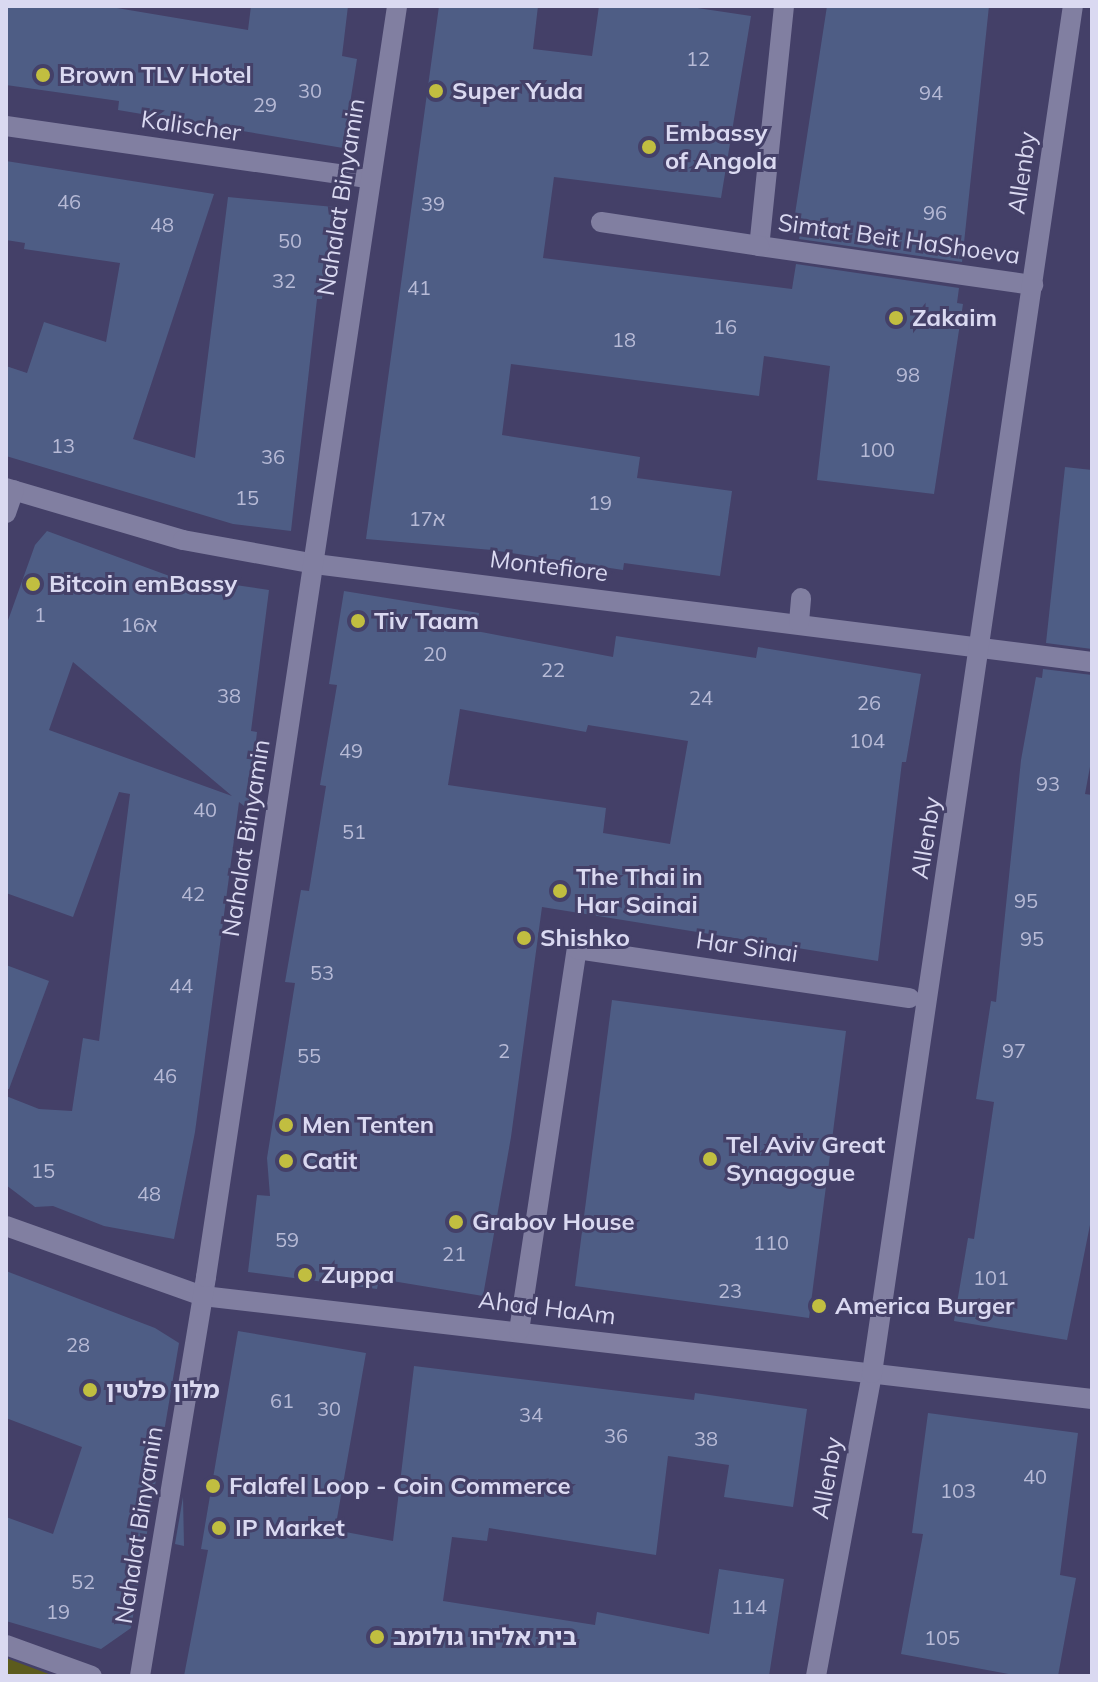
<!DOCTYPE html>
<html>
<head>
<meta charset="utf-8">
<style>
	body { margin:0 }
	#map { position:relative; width:1098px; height:1682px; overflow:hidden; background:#444068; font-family:Mulish,"Noto Sans Hebrew",sans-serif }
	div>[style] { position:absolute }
	.green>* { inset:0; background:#5c5b1d }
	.building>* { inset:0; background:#4e5d85 }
	.minor>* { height:20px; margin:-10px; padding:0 10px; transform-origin:10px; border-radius:10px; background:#817fa1 }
	.dots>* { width:22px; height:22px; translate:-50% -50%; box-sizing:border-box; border:4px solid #444068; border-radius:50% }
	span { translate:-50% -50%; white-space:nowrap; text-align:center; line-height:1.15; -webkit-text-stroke:6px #444068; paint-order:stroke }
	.number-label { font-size:20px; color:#b7bad6 }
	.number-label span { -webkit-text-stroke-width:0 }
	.poi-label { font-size:24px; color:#dad9f1; font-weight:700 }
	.left { translate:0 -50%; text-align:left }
	.street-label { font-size:24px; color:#dad9f1 }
	.frame { position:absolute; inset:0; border:8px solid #dad9f1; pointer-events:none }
</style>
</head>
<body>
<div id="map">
	<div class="green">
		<div style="clip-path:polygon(6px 1658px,54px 1676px,6px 1676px)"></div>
	</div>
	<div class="building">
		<div style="clip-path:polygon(6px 6px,105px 6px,248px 30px,251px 6px,348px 6px,342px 56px,357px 59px,343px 148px,118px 110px,119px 101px,6px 85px)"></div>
		<div style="clip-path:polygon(439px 6px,538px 6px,533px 49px,592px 56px,599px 6px,684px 6px,751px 16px,721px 198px,554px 177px,543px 258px,792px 289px,796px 264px,959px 288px,957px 303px,963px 304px,934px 494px,817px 480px,830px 366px,764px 356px,759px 396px,511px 364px,502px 435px,640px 457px,637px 478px,732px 491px,720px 576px,624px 563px,623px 570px,492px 550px,366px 539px)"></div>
		<div style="clip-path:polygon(827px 6px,989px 6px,962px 262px,799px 239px,801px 228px,793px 227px)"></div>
		<div style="clip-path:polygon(6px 161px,214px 194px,133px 439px,195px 458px,228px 197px,334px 207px,322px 299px,317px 299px,291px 531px,233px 524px,6px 456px,6px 366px,27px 373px,44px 322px,106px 342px,120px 263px,24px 249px,25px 243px,6px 240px)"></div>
		<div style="clip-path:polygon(1065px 467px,1092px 470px,1092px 649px,1046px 643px)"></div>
		<div style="clip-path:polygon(evenodd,47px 531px,213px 592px,215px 582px,269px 590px,251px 731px,257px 732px,248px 809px,239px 802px,195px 1132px,174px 1239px,104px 1226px,53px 1206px,35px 1207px,6px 1185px,6px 1096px,39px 1109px,72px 1111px,83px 1038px,99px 1041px,130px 794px,119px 792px,73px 917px,6px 893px,6px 626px,35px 545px,47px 531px,73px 662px,232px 796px,49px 730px,73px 662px)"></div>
		<div style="clip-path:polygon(evenodd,344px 591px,479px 613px,476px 631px,613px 657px,616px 636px,756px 658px,758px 647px,921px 674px,906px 762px,902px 762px,878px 961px,542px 907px,511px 1137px,483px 1296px,392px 1281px,391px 1285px,378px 1284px,377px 1289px,248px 1272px,257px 1195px,270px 1196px,267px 1158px,295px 983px,285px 982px,301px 890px,309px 891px,326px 786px,320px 785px,337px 685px,329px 684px,344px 591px,460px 709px,586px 732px,588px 725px,688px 741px,670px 844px,603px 833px,606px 808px,448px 785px,460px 709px)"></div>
		<div style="clip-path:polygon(1043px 669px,1092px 675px,1092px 756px,1085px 794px,1092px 795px,1092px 1215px,1067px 1340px,954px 1321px,968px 1238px,974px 1239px,994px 1102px,976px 1099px,991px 1001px,996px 1002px,1021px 760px,1036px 677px,1042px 678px)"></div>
		<div style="clip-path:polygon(6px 965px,49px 981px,9px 1089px,6px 1089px)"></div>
		<div style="clip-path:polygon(612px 1000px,846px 1031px,809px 1318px,575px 1286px)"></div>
		<div style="clip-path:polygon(6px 1271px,155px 1328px,179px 1343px,131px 1628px,101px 1649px,6px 1621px,6px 1517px,53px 1534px,82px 1447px,6px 1418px)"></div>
		<div style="clip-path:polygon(238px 1331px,366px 1353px,335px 1530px,393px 1541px,414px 1366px,694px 1400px,695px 1393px,807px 1409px,793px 1507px,724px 1497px,729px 1465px,668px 1456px,656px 1555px,489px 1528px,487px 1541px,452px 1537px,443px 1601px,595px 1625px,597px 1612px,709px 1634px,719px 1569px,784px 1579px,769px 1676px,184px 1676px,208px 1550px,201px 1549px)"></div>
		<div style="clip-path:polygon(928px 1413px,1078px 1433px,1060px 1575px,1076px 1578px,1058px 1676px,1019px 1676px,901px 1654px,923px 1534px,912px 1533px)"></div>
		<div style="clip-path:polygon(183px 1497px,184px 1546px,175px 1544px)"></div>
	</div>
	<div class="minor">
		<div style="left:784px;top:6px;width:241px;rotate:95.9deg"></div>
		<div style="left:759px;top:246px;width:277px;rotate:8.1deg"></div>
		<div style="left:6px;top:126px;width:367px;rotate:8.2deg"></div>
		<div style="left:601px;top:222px;width:160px;rotate:8.6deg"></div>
		<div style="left:6px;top:488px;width:184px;rotate:16.4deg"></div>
		<div style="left:183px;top:540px;width:134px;rotate:10.3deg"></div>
		<div style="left:315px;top:564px;width:783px;rotate:7.19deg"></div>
		<div style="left:6px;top:513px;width:24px;rotate:-71deg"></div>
		<div style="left:799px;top:622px;width:24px;rotate:-85deg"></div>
		<div style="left:6px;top:1226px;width:209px;rotate:19.6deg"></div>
		<div style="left:203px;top:1296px;width:895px;rotate:6.61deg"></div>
		<div style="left:519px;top:1331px;width:386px;rotate:-81.4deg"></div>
		<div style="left:577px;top:949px;width:336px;rotate:8.4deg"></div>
		<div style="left:6px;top:1645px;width:91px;rotate:19.8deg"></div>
		<div style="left:140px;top:1676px;width:404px;rotate:-80.6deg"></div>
		<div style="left:206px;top:1277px;width:1285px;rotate:-81.45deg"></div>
		<div style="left:816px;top:1676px;width:308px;rotate:-79.5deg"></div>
		<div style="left:872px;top:1373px;width:1382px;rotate:-81.64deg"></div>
	</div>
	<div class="dots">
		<div style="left:43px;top:75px;background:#c1be40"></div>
		<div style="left:436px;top:91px;background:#c1be40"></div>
		<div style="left:649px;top:147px;background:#c1be40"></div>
		<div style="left:896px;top:318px;background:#c1be40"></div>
		<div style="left:33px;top:584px;background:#c1be40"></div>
		<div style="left:358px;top:621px;background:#c1be40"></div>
		<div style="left:560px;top:891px;background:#c1be40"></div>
		<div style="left:524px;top:938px;background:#c1be40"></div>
		<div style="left:286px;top:1125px;background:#c1be40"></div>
		<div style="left:710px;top:1159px;background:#c1be40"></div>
		<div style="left:286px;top:1161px;background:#c1be40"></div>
		<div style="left:456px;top:1222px;background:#c1be40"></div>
		<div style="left:305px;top:1275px;background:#c1be40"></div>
		<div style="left:819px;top:1306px;background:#c1be40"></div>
		<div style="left:90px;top:1390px;background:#c1be40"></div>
		<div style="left:213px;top:1486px;background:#c1be40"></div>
		<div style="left:219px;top:1528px;background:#c1be40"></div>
		<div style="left:377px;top:1637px;background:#c1be40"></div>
	</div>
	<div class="number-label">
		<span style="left:698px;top:58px">12</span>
		<span style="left:310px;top:90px">30</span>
		<span style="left:931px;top:92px">94</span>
		<span style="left:265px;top:104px">29</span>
		<span style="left:69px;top:201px">46</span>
		<span style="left:433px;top:203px">39</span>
		<span style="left:935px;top:212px">96</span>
		<span style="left:162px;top:224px">48</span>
		<span style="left:290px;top:240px">50</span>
		<span style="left:284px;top:280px">32</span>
		<span style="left:419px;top:287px">41</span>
		<span style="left:725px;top:326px">16</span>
		<span style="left:624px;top:339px">18</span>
		<span style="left:908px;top:374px">98</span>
		<span style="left:63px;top:445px">13</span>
		<span style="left:877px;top:449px">100</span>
		<span style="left:273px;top:456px">36</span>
		<span style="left:247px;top:497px">15</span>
		<span style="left:600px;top:502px">19</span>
		<span style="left:427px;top:518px">17א</span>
		<span style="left:40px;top:614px">1</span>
		<span style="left:139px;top:624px">16א</span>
		<span style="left:435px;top:653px">20</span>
		<span style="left:553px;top:669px">22</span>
		<span style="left:229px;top:695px">38</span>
		<span style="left:701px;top:697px">24</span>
		<span style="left:869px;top:702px">26</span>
		<span style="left:867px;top:740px">104</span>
		<span style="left:351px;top:750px">49</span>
		<span style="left:1048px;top:783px">93</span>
		<span style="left:205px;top:809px">40</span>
		<span style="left:354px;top:831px">51</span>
		<span style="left:193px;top:893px">42</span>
		<span style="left:1026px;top:900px">95</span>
		<span style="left:1032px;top:938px">95</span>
		<span style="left:322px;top:972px">53</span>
		<span style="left:181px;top:985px">44</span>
		<span style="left:504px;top:1050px">2</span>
		<span style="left:1014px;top:1050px">97</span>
		<span style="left:309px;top:1055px">55</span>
		<span style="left:165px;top:1075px">46</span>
		<span style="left:43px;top:1170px">15</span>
		<span style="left:149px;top:1193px">48</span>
		<span style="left:287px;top:1239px">59</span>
		<span style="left:771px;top:1242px">110</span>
		<span style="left:454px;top:1253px">21</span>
		<span style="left:991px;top:1277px">101</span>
		<span style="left:730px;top:1290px">23</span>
		<span style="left:78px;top:1344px">28</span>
		<span style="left:282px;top:1400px">61</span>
		<span style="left:329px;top:1408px">30</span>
		<span style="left:531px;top:1414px">34</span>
		<span style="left:616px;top:1435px">36</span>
		<span style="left:706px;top:1438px">38</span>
		<span style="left:1035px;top:1476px">40</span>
		<span style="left:958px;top:1490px">103</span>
		<span style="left:83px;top:1581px">52</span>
		<span style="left:749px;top:1606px">114</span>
		<span style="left:58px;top:1611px">19</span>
		<span style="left:942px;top:1637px">105</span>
	</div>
	<div class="poi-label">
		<span class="left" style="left:59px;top:75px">Brown TLV Hotel</span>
		<span class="left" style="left:452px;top:91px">Super Yuda</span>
		<span class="left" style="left:665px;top:147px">Embassy<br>of Angola</span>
		<span class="left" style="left:912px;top:318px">Zakaim</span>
		<span class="left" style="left:49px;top:584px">Bitcoin emBassy</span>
		<span class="left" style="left:374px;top:621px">Tiv Taam</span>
		<span class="left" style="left:576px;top:891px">The Thai in<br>Har Sainai</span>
		<span class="left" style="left:540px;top:938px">Shishko</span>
		<span class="left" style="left:302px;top:1125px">Men Tenten</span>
		<span class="left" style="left:726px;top:1159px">Tel Aviv Great<br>Synagogue</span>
		<span class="left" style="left:302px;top:1161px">Catit</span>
		<span class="left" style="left:472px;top:1222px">Grabov House</span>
		<span class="left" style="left:321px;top:1275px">Zuppa</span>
		<span class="left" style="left:835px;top:1306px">America Burger</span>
		<span class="left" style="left:106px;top:1390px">מלון פלטין</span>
		<span class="left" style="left:229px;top:1486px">Falafel Loop - Coin Commerce</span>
		<span class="left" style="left:235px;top:1528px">IP Market</span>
		<span class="left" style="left:393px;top:1637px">בית אליהו גולומב</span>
	</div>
	<div class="street-label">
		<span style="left:191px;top:126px;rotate:8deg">Kalischer</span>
		<span style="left:1022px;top:173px;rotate:-82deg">Allenby</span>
		<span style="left:341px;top:197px;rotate:-81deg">Nahalat Binyamin</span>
		<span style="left:899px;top:239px;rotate:8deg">Simtat Beit HaShoeva</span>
		<span style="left:549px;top:566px;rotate:7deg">Montefiore</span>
		<span style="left:246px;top:838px;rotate:-81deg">Nahalat Binyamin</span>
		<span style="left:926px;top:838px;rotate:-81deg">Allenby</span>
		<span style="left:747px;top:947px;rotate:8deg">Har Sinai</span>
		<span style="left:547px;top:1308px;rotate:7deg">Ahad HaAm</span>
		<span style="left:827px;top:1478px;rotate:-80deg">Allenby</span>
		<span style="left:139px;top:1525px;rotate:-81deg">Nahalat Binyamin</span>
	</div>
	<div class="frame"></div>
</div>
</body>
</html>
